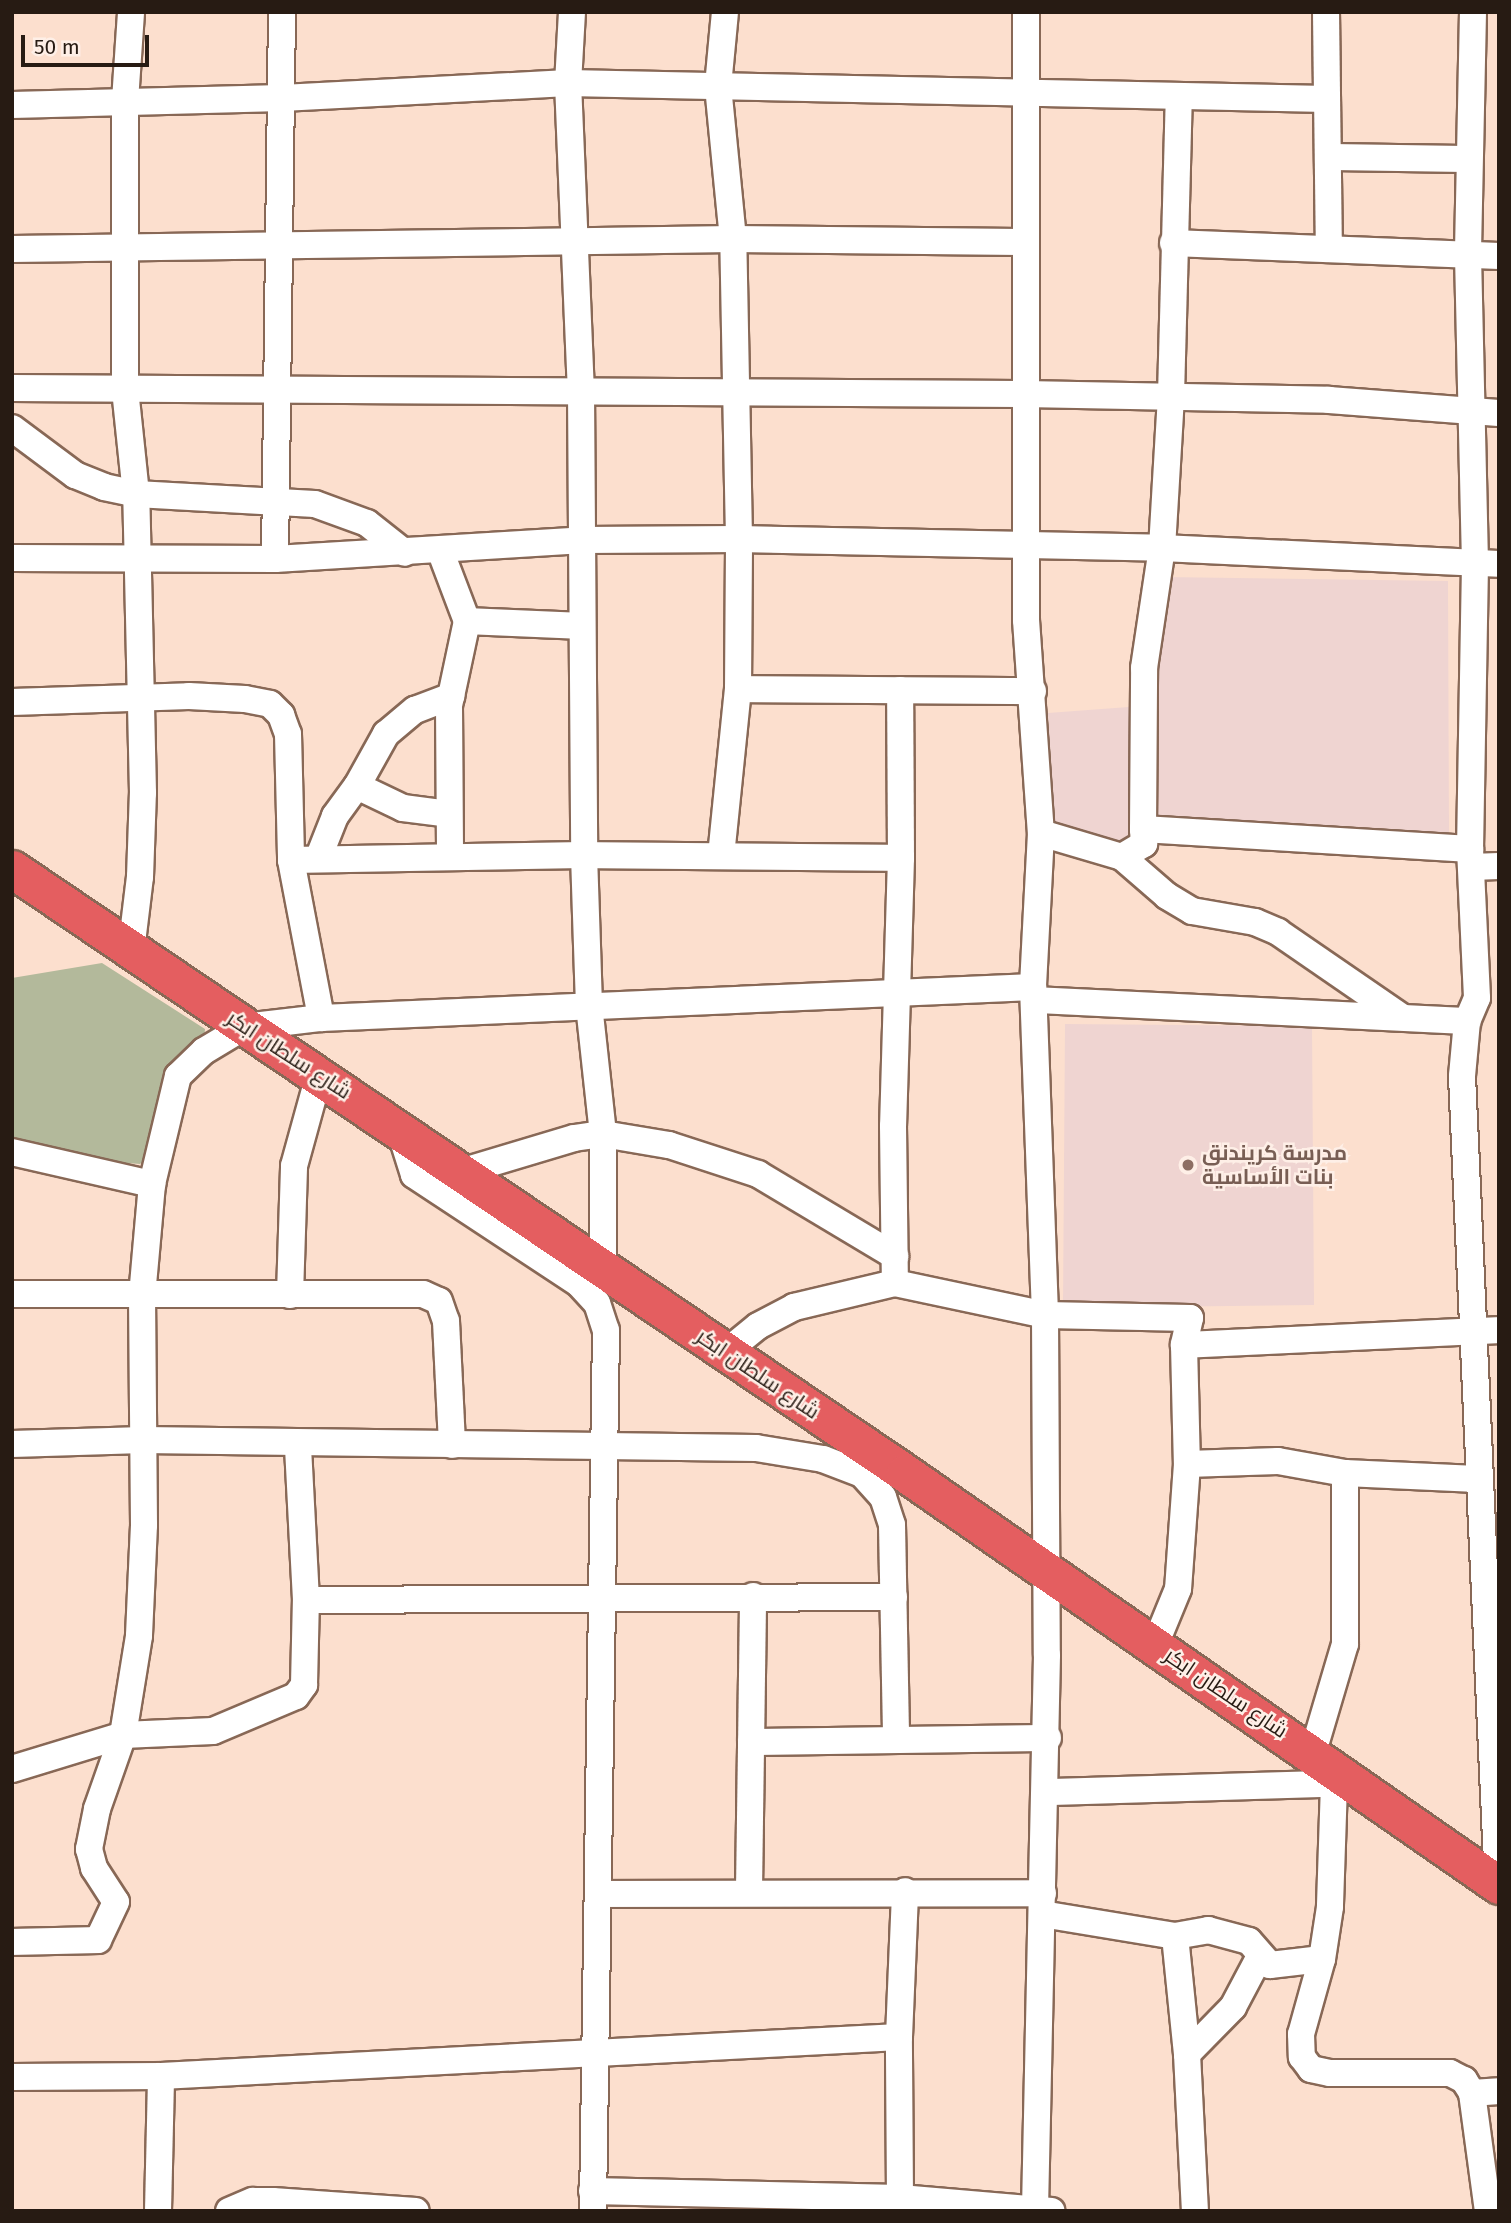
<!DOCTYPE html>
<html>
<head>
<meta charset="utf-8">
<style>
	body { margin:0 }
	#map { position:relative; width:1511px; height:2223px; overflow:hidden; background:#fcdfce; font-family:"Fira Sans",Cairo,sans-serif }
	div>[style] { position:absolute }
	.education>* { inset:0; background:#efd4d1 }
	.green>* { inset:0; background:#b3b99b }
	.roads { filter:drop-shadow(2px 0 #886856) drop-shadow(-2px 0 #886856) drop-shadow(0 2px #886856) drop-shadow(0 -2px #886856) }
	.minor>* { height:26px; margin:-13px; padding:0 13px; transform-origin:13px; border-radius:13px; background:#fff }
	.highway>* { height:37px; margin:-18.5px; padding:0 18.5px; transform-origin:18.5px; border-radius:18.5px; background:#e45e60 }
	.dots>* { width:19px; height:19px; translate:-50% -50%; box-sizing:border-box; border:4px solid #feefe7; border-radius:50% }
	span { translate:-50% -50%; white-space:nowrap; text-align:center; line-height:1.15; -webkit-text-stroke:5px #feefe7; paint-order:stroke }
	.street-label { font-size:21px; color:#271b13 }
	.education-label { font-size:21px; color:#785e54; font-weight:700 }
	.left { translate:0 -50%; text-align:left }
	.frame { position:absolute; inset:0; border:14px solid #271b13; pointer-events:none }
	.scale { position:absolute; left:21px; top:35px; width:128px; height:32px; box-sizing:border-box; border:4px solid #271b13; border-top:0; padding-left:9px; font-size:21px; line-height:24px; white-space:nowrap; color:#271b13; -webkit-text-stroke:5px #feefe7; paint-order:stroke }
</style>
</head>
<body>
<div id="map">
	<div class="education">
		<div style="clip-path:polygon(1163px 577px,1448px 581px,1449px 836px,1149px 823px,1149px 668px)"></div>
		<div style="clip-path:polygon(1142px 706px,1136px 845px,1053px 834px,1048px 713px)"></div>
		<div style="clip-path:polygon(1065px 1024px,1312px 1026px,1314px 1305px,1063px 1308px)"></div>
	</div>
	<div class="green">
		<div style="clip-path:polygon(102px 963px,205px 1029px,204px 1041px,168px 1068px,157px 1106px,155px 1139px,148px 1157px,140px 1164px,114px 1162px,12px 1140px,12px 978px)"></div>
	</div>
	<div class="roads">
		<div class="minor">
			<div style="left:572px;top:12px;width:71px;rotate:93.2deg"></div>
			<div style="left:568px;top:83px;width:308px;rotate:87.6deg"></div>
			<div style="left:581px;top:391px;width:464px;rotate:89.6deg"></div>
			<div style="left:584px;top:855px;width:150px;rotate:88.1deg"></div>
			<div style="left:589px;top:1005px;width:130px;rotate:83.8deg"></div>
			<div style="left:603px;top:1134px;width:133px;rotate:90deg"></div>
			<div style="left:1026px;top:12px;width:608px;rotate:90deg"></div>
			<div style="left:1026px;top:620px;width:214px;rotate:86deg"></div>
			<div style="left:1041px;top:833px;width:154px;rotate:93deg"></div>
			<div style="left:1033px;top:987px;width:328px;rotate:87.9deg"></div>
			<div style="left:1045px;top:1315px;width:340px;rotate:89.7deg"></div>
			<div style="left:1047px;top:1655px;width:556px;rotate:91.24deg"></div>
			<div style="left:1326px;top:12px;width:237px;rotate:89.3deg"></div>
			<div style="left:1473px;top:12px;width:243px;rotate:91.2deg"></div>
			<div style="left:1468px;top:255px;width:309px;rotate:88.7deg"></div>
			<div style="left:1475px;top:564px;width:285px;rotate:91deg"></div>
			<div style="left:1470px;top:849px;width:149px;rotate:87.3deg"></div>
			<div style="left:1477px;top:998px;width:25px;rotate:113deg"></div>
			<div style="left:1467px;top:1021px;width:55px;rotate:95.2deg"></div>
			<div style="left:1462px;top:1076px;width:810px;rotate:87.45deg"></div>
			<div style="left:12px;top:105px;width:270px;rotate:-1.5deg"></div>
			<div style="left:282px;top:98px;width:286px;rotate:-3deg"></div>
			<div style="left:568px;top:83px;width:759px;rotate:1.21deg"></div>
			<div style="left:1328px;top:157px;width:141px;rotate:0.8deg"></div>
			<div style="left:1173px;top:243px;width:326px;rotate:2.3deg"></div>
			<div style="left:12px;top:249px;width:721px;rotate:-0.79deg"></div>
			<div style="left:733px;top:239px;width:293px;rotate:0.6deg"></div>
			<div style="left:12px;top:388px;width:1012px;rotate:0.34deg"></div>
			<div style="left:1024px;top:394px;width:305px;rotate:1.1deg"></div>
			<div style="left:1329px;top:400px;width:170px;rotate:4.4deg"></div>
			<div style="left:12px;top:428px;width:79px;rotate:36.7deg"></div>
			<div style="left:75px;top:475px;width:31px;rotate:22deg"></div>
			<div style="left:104px;top:487px;width:33px;rotate:12deg"></div>
			<div style="left:136px;top:494px;width:179px;rotate:3.2deg"></div>
			<div style="left:315px;top:504px;width:55px;rotate:20.1deg"></div>
			<div style="left:367px;top:523px;width:48px;rotate:38.3deg"></div>
			<div style="left:440px;top:550px;width:76px;rotate:69.2deg"></div>
			<div style="left:467px;top:621px;width:87px;rotate:102deg"></div>
			<div style="left:449px;top:706px;width:151px;rotate:89.6deg"></div>
			<div style="left:12px;top:558px;width:263px;rotate:0.2deg"></div>
			<div style="left:275px;top:559px;width:309px;rotate:-3.5deg"></div>
			<div style="left:583px;top:540px;width:156px;rotate:-0.4deg"></div>
			<div style="left:739px;top:539px;width:423px;rotate:1.2deg"></div>
			<div style="left:1162px;top:548px;width:337px;rotate:2.7deg"></div>
			<div style="left:275px;top:559px;width:547px;rotate:-89.27deg"></div>
			<div style="left:467px;top:621px;width:115px;rotate:2.5deg"></div>
			<div style="left:738px;top:689px;width:295px;rotate:0.4deg"></div>
			<div style="left:12px;top:702px;width:177px;rotate:-1.9deg"></div>
			<div style="left:189px;top:696px;width:56px;rotate:3.1deg"></div>
			<div style="left:245px;top:699px;width:25px;rotate:11deg"></div>
			<div style="left:270px;top:704px;width:16px;rotate:45deg"></div>
			<div style="left:281px;top:715px;width:20px;rotate:70deg"></div>
			<div style="left:288px;top:734px;width:126px;rotate:88.6deg"></div>
			<div style="left:291px;top:860px;width:161px;rotate:79.2deg"></div>
			<div style="left:357px;top:786px;width:60px;rotate:-60.9deg"></div>
			<div style="left:386px;top:734px;width:38px;rotate:-40deg"></div>
			<div style="left:415px;top:710px;width:39px;rotate:-21deg"></div>
			<div style="left:1143px;top:829px;width:161px;rotate:-89.6deg"></div>
			<div style="left:1144px;top:668px;width:121px;rotate:-81.5deg"></div>
			<div style="left:1162px;top:548px;width:152px;rotate:-86.6deg"></div>
			<div style="left:1171px;top:396px;width:298px;rotate:-88.5deg"></div>
			<div style="left:1041px;top:833px;width:84px;rotate:16.5deg"></div>
			<div style="left:1122px;top:857px;width:26px;rotate:-31deg"></div>
			<div style="left:1144px;top:844px;width:15px;rotate:-94deg"></div>
			<div style="left:1143px;top:829px;width:328px;rotate:3.5deg"></div>
			<div style="left:721px;top:856px;width:168px;rotate:-84.2deg"></div>
			<div style="left:738px;top:689px;width:150px;rotate:-89.6deg"></div>
			<div style="left:739px;top:539px;width:300px;rotate:-91.1deg"></div>
			<div style="left:733px;top:239px;width:154px;rotate:-95.6deg"></div>
			<div style="left:718px;top:86px;width:74px;rotate:-84.6deg"></div>
			<div style="left:1122px;top:857px;width:60px;rotate:40.9deg"></div>
			<div style="left:1167px;top:896px;width:29px;rotate:31deg"></div>
			<div style="left:1192px;top:911px;width:64px;rotate:9.9deg"></div>
			<div style="left:1255px;top:922px;width:25px;rotate:23deg"></div>
			<div style="left:1278px;top:932px;width:148px;rotate:34.5deg"></div>
			<div style="left:901px;top:858px;width:268px;rotate:91.7deg"></div>
			<div style="left:893px;top:1126px;width:157px;rotate:89.3deg"></div>
			<div style="left:895px;top:1283px;width:153px;rotate:12deg"></div>
			<div style="left:1045px;top:1315px;width:145px;rotate:1.2deg"></div>
			<div style="left:1190px;top:1318px;width:28px;rotate:103deg"></div>
			<div style="left:1184px;top:1345px;width:119px;rotate:88.6deg"></div>
			<div style="left:1187px;top:1464px;width:125px;rotate:94.1deg"></div>
			<div style="left:1178px;top:1589px;width:61px;rotate:112.3deg"></div>
			<div style="left:318px;top:859px;width:46px;rotate:-68.4deg"></div>
			<div style="left:335px;top:816px;width:37px;rotate:-54deg"></div>
			<div style="left:357px;top:786px;width:51px;rotate:25.6deg"></div>
			<div style="left:403px;top:808px;width:46px;rotate:7.4deg"></div>
			<div style="left:291px;top:860px;width:293px;rotate:-1deg"></div>
			<div style="left:584px;top:855px;width:317px;rotate:0.5deg"></div>
			<div style="left:901px;top:858px;width:168px;rotate:-90.3deg"></div>
			<div style="left:1471px;top:867px;width:28px;rotate:-2deg"></div>
			<div style="left:131px;top:951px;width:75px;rotate:-83.1deg"></div>
			<div style="left:140px;top:877px;width:84px;rotate:-88deg"></div>
			<div style="left:143px;top:793px;width:299px;rotate:-91.3deg"></div>
			<div style="left:136px;top:494px;width:106px;rotate:-96deg"></div>
			<div style="left:125px;top:389px;width:288px;rotate:-90deg"></div>
			<div style="left:125px;top:101px;width:89px;rotate:-86.1deg"></div>
			<div style="left:1036px;top:1000px;width:432px;rotate:2.8deg"></div>
			<div style="left:399px;top:1127px;width:50px;rotate:72.6deg"></div>
			<div style="left:414px;top:1175px;width:198px;rotate:33.4deg"></div>
			<div style="left:579px;top:1284px;width:26px;rotate:47deg"></div>
			<div style="left:597px;top:1303px;width:28px;rotate:72deg"></div>
			<div style="left:606px;top:1330px;width:881px;rotate:90.85deg"></div>
			<div style="left:12px;top:1152px;width:144px;rotate:12.9deg"></div>
			<div style="left:152px;top:1184px;width:111px;rotate:95.1deg"></div>
			<div style="left:142px;top:1295px;width:230px;rotate:89.5deg"></div>
			<div style="left:144px;top:1525px;width:111px;rotate:92.6deg"></div>
			<div style="left:139px;top:1636px;width:100px;rotate:99.2deg"></div>
			<div style="left:123px;top:1735px;width:78px;rotate:109.4deg"></div>
			<div style="left:97px;top:1809px;width:41px;rotate:101.3deg"></div>
			<div style="left:89px;top:1849px;width:20px;rotate:75deg"></div>
			<div style="left:94px;top:1868px;width:40px;rotate:57.1deg"></div>
			<div style="left:116px;top:1902px;width:42px;rotate:115.3deg"></div>
			<div style="left:98px;top:1940px;width:86px;rotate:178.7deg"></div>
			<div style="left:464px;top:1171px;width:115px;rotate:-16.7deg"></div>
			<div style="left:574px;top:1138px;width:29px;rotate:-8deg"></div>
			<div style="left:603px;top:1134px;width:67px;rotate:9.5deg"></div>
			<div style="left:669px;top:1145px;width:94px;rotate:18deg"></div>
			<div style="left:758px;top:1174px;width:160px;rotate:30.9deg"></div>
			<div style="left:152px;top:1184px;width:111px;rotate:-76.5deg"></div>
			<div style="left:178px;top:1076px;width:36px;rotate:-44deg"></div>
			<div style="left:204px;top:1051px;width:47px;rotate:-31deg"></div>
			<div style="left:244px;top:1027px;width:78px;rotate:-6.7deg"></div>
			<div style="left:321px;top:1018px;width:713px;rotate:-2.49deg"></div>
			<div style="left:12px;top:1294px;width:411px"></div>
			<div style="left:423px;top:1294px;width:17px;rotate:24deg"></div>
			<div style="left:439px;top:1301px;width:21px;rotate:71deg"></div>
			<div style="left:446px;top:1321px;width:124px;rotate:87.2deg"></div>
			<div style="left:290px;top:1295px;width:129px;rotate:-88.2deg"></div>
			<div style="left:294px;top:1166px;width:94px;rotate:-74.6deg"></div>
			<div style="left:1184px;top:1345px;width:315px;rotate:-2.7deg"></div>
			<div style="left:726px;top:1352px;width:41px;rotate:-39.1deg"></div>
			<div style="left:758px;top:1326px;width:41px;rotate:-27.8deg"></div>
			<div style="left:794px;top:1307px;width:104px;rotate:-13.4deg"></div>
			<div style="left:12px;top:1444px;width:131px;rotate:-1.7deg"></div>
			<div style="left:143px;top:1440px;width:613px;rotate:0.75deg"></div>
			<div style="left:756px;top:1448px;width:68px;rotate:9.3deg"></div>
			<div style="left:823px;top:1459px;width:42px;rotate:21deg"></div>
			<div style="left:862px;top:1474px;width:43px;rotate:-1.3deg"></div>
			<div style="left:1187px;top:1464px;width:91px;rotate:-1.9deg"></div>
			<div style="left:1278px;top:1461px;width:68px;rotate:10.2deg"></div>
			<div style="left:1345px;top:1473px;width:132px;rotate:2.6deg"></div>
			<div style="left:862px;top:1474px;width:31px;rotate:48deg"></div>
			<div style="left:883px;top:1497px;width:29px;rotate:72deg"></div>
			<div style="left:892px;top:1525px;width:214px;rotate:88.9deg"></div>
			<div style="left:306px;top:1600px;width:588px;rotate:-0.29deg"></div>
			<div style="left:751px;top:1742px;width:297px;rotate:-0.8deg"></div>
			<div style="left:1313px;top:1752px;width:113px;rotate:-73.5deg"></div>
			<div style="left:1345px;top:1644px;width:171px;rotate:-90deg"></div>
			<div style="left:12px;top:1769px;width:116px;rotate:-17deg"></div>
			<div style="left:123px;top:1735px;width:90px;rotate:-2.5deg"></div>
			<div style="left:213px;top:1731px;width:90px;rotate:-22.9deg"></div>
			<div style="left:296px;top:1696px;width:14px;rotate:-54deg"></div>
			<div style="left:304px;top:1685px;width:85px;rotate:-88.7deg"></div>
			<div style="left:306px;top:1600px;width:155px;rotate:-93deg"></div>
			<div style="left:1334px;top:1784px;width:123px;rotate:91.9deg"></div>
			<div style="left:1330px;top:1907px;width:53px;rotate:98.7deg"></div>
			<div style="left:1322px;top:1959px;width:78px;rotate:105.6deg"></div>
			<div style="left:1301px;top:2034px;width:23px;rotate:88deg"></div>
			<div style="left:1302px;top:2057px;width:15px;rotate:53deg"></div>
			<div style="left:1311px;top:2069px;width:19px;rotate:12deg"></div>
			<div style="left:1330px;top:2073px;width:120px"></div>
			<div style="left:1450px;top:2073px;width:16px;rotate:27deg"></div>
			<div style="left:1464px;top:2080px;width:15px;rotate:58deg"></div>
			<div style="left:1472px;top:2093px;width:119px;rotate:82.3deg"></div>
			<div style="left:1048px;top:1792px;width:302px;rotate:-1.7deg"></div>
			<div style="left:749px;top:1890px;width:294px;rotate:-89.2deg"></div>
			<div style="left:598px;top:1894px;width:445px;rotate:-0.1deg"></div>
			<div style="left:1042px;top:1914px;width:135px;rotate:9.4deg"></div>
			<div style="left:1175px;top:1936px;width:34px;rotate:-10deg"></div>
			<div style="left:1208px;top:1930px;width:42px;rotate:15deg"></div>
			<div style="left:1249px;top:1941px;width:32px;rotate:49deg"></div>
			<div style="left:1270px;top:1965px;width:52px;rotate:-6.6deg"></div>
			<div style="left:1175px;top:1936px;width:119px;rotate:84.2deg"></div>
			<div style="left:1187px;top:2054px;width:157px;rotate:87.1deg"></div>
			<div style="left:1187px;top:2054px;width:66px;rotate:-45.6deg"></div>
			<div style="left:1233px;top:2007px;width:58px;rotate:-62.1deg"></div>
			<div style="left:12px;top:2077px;width:149px;rotate:-0.4deg"></div>
			<div style="left:161px;top:2076px;width:739px;rotate:-3.03deg"></div>
			<div style="left:1472px;top:2093px;width:27px;rotate:-4deg"></div>
			<div style="left:592px;top:2191px;width:308px;rotate:1.3deg"></div>
			<div style="left:900px;top:2198px;width:152px;rotate:4.9deg"></div>
			<div style="left:900px;top:2198px;width:161px;rotate:-90.4deg"></div>
			<div style="left:899px;top:2037px;width:146px;rotate:-87.6deg"></div>
			<div style="left:158px;top:2211px;width:135px;rotate:-88.7deg"></div>
			<div style="left:229px;top:2211px;width:26px;rotate:-23deg"></div>
			<div style="left:253px;top:2201px;width:20px"></div>
			<div style="left:273px;top:2201px;width:143px;rotate:4deg"></div>
		</div>
		<div class="highway">
			<div style="left:12px;top:869px;width:1078px;rotate:34.07deg"></div>
			<div style="left:905px;top:1473px;width:723px;rotate:34.75deg"></div>
		</div>
	</div>
	<div class="dots">
		<div style="left:1188px;top:1165px;background:#8d6e63"></div>
	</div>
	<div class="street-label">
		<span style="left:289px;top:1055px;rotate:33deg">شارع سلطان ابكر</span>
		<span style="left:758px;top:1374px;rotate:34deg">شارع سلطان ابكر</span>
		<span style="left:1226px;top:1693px;rotate:34deg">شارع سلطان ابكر</span>
	</div>
	<div class="education-label">
		<span class="left" style="left:1202px;top:1165px">مدرسة كريندنق<br>بنات الأساسية</span>
	</div>
	<div class="frame"></div>
	<div class="scale">50 m</div>
</div>
</body>
</html>
